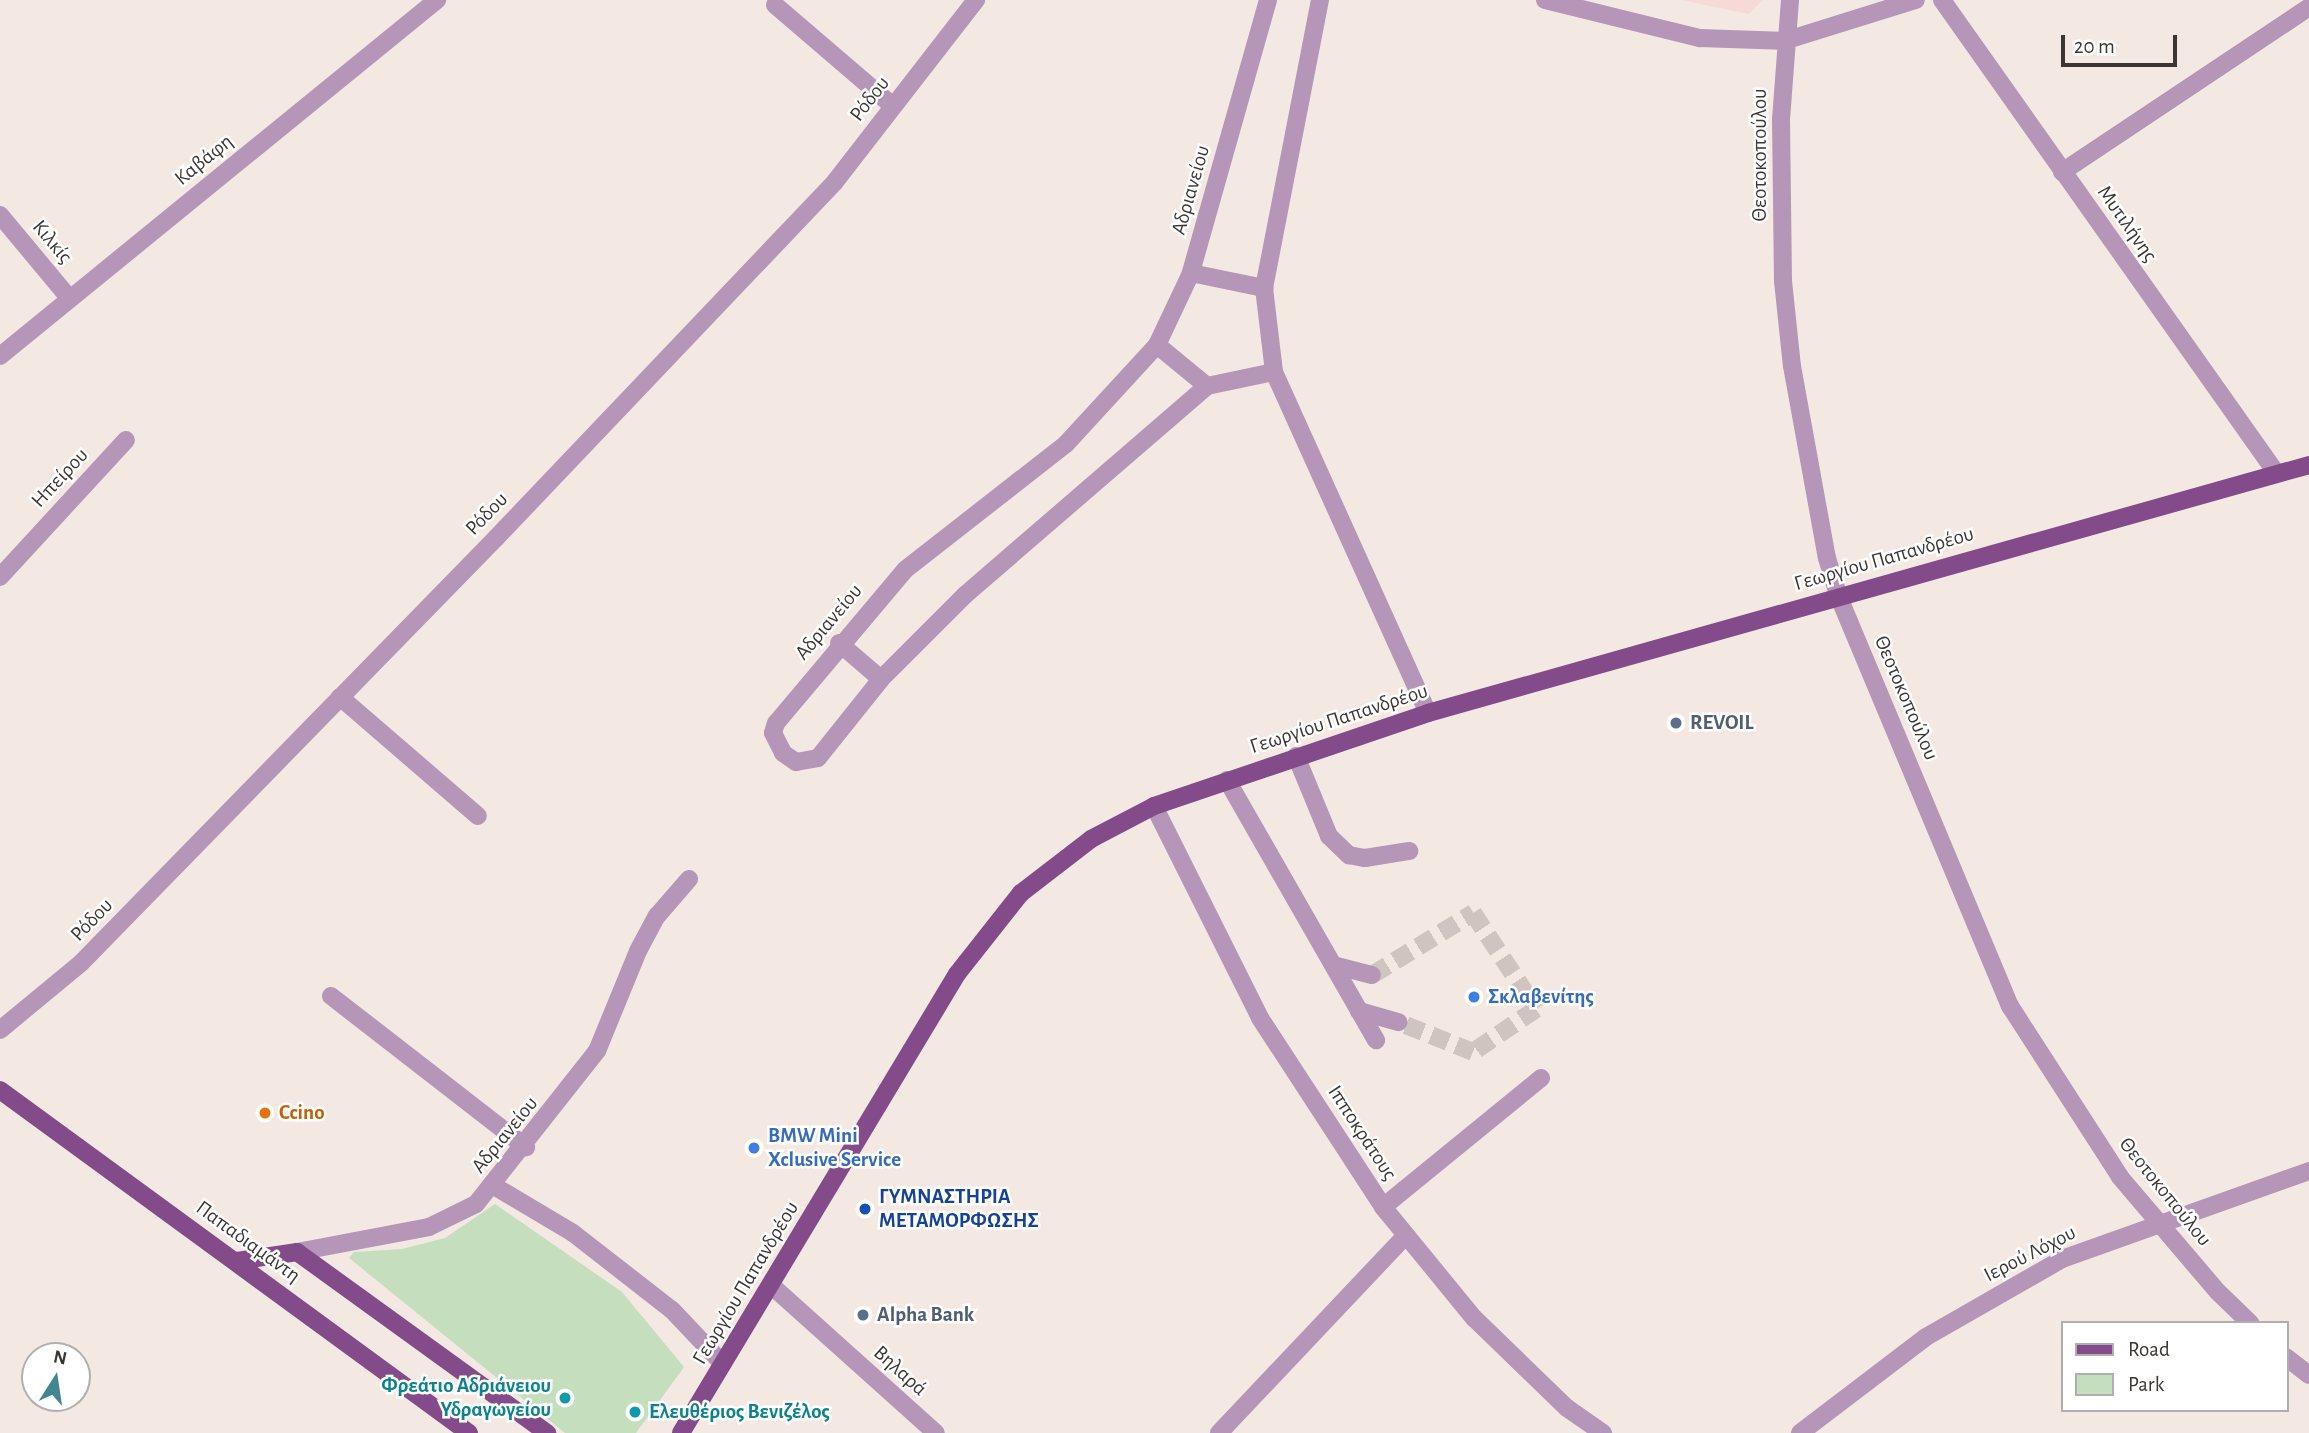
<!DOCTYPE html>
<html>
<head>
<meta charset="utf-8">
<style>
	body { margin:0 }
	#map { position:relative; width:2309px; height:1433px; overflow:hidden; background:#f4e8e2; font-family:"Alegreya Sans",sans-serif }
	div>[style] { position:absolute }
	.education>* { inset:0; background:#f5dad7 }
	.green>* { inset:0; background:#c5debe }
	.minor-tunnel>* { height:18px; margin-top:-9px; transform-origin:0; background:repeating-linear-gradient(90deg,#cfc4bf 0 18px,transparent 0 27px) }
	.minor>* { height:18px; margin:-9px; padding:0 9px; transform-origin:9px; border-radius:9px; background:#b595b8 }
	.major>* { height:18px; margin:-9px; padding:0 9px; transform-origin:9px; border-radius:9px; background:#844b8b }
	.dots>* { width:19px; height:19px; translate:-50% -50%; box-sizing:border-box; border:4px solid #fff; border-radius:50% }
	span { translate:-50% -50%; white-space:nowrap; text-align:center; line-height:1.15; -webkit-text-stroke:5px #fff; paint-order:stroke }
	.street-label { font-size:21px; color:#3b3634 }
	.service-label { font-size:21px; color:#4e5e75; font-weight:700 }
	.left { translate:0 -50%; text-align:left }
	.shop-label { font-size:21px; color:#366cbe; font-weight:700 }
	.food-label { font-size:21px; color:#c56008; font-weight:700 }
	.transit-label { font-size:21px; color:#164399; font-weight:700 }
	.culture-label { font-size:21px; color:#0d838f; font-weight:700 }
	.right { translate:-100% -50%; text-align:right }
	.legend { position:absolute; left:2061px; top:1321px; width:228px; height:91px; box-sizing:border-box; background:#fff; border:2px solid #b1afae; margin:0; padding:9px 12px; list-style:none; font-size:21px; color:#3b3634 }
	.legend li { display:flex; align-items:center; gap:14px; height:35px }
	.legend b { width:35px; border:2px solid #b1afae }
	.north { position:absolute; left:21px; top:1342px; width:70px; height:70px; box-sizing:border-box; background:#fff; border:2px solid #b1afae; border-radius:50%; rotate:12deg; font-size:19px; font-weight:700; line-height:28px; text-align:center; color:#3b3634 }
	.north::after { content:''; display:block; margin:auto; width:24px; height:32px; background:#418692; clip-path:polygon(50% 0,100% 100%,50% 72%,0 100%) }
	.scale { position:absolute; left:2061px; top:35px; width:116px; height:32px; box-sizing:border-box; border:4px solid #3b3634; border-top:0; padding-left:9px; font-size:21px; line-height:24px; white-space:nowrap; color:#3b3634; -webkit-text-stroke:5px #fff; paint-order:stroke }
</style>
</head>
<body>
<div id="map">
	<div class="education">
		<div style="clip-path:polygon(1681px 0,1763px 0,1749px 14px)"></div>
	</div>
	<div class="green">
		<div style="clip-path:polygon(495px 1204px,622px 1292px,684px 1367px,636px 1433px,565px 1433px,349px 1258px,354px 1252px,402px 1249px,445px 1238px)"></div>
	</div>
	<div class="minor-tunnel">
		<div style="left:1372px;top:975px;width:119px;rotate:-31.5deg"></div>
		<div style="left:1473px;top:913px;width:115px;rotate:56.7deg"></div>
		<div style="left:1536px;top:1009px;width:76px;rotate:145.7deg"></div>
		<div style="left:1473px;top:1052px;width:81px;rotate:-158.2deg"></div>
	</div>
	<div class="minor">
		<div style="left:1268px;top:0;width:284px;rotate:105.8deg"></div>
		<div style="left:1191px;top:273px;width:80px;rotate:115.3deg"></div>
		<div style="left:1157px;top:345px;width:134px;rotate:132.6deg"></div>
		<div style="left:1066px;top:444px;width:204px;rotate:142deg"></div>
		<div style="left:905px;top:570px;width:200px;rotate:130.1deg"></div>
		<div style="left:776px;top:723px;width:10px;rotate:107deg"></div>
		<div style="left:773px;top:733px;width:22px;rotate:63deg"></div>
		<div style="left:783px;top:753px;width:16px;rotate:35deg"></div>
		<div style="left:796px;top:762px;width:22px;rotate:-10deg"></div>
		<div style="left:818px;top:758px;width:101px;rotate:-51.4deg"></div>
		<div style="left:881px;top:679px;width:119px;rotate:-45deg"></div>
		<div style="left:965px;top:595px;width:320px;rotate:-40.8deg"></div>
		<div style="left:1207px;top:386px;width:68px;rotate:-11.8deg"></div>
		<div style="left:1545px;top:0;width:160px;rotate:13.8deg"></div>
		<div style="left:1700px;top:38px;width:84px;rotate:2deg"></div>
		<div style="left:1784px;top:41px;width:138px;rotate:-17.3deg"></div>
		<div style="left:1790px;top:0;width:119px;rotate:94.3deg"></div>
		<div style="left:1781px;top:119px;width:162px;rotate:89.3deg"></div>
		<div style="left:1783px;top:281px;width:85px;rotate:84deg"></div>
		<div style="left:1792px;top:366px;width:195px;rotate:79.7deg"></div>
		<div style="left:1827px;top:558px;width:39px;rotate:73deg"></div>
		<div style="left:1838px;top:595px;width:446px;rotate:67.3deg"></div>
		<div style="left:2010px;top:1006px;width:203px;rotate:57.2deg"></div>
		<div style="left:2120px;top:1177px;width:151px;rotate:49.6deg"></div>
		<div style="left:2218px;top:1292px;width:45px;rotate:44.1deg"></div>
		<div style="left:1942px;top:0;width:580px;rotate:54.75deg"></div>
		<div style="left:775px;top:5px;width:155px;rotate:40.6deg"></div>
		<div style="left:2062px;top:172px;width:297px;rotate:-33.7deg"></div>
		<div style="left:0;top:215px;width:109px;rotate:50.2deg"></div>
		<div style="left:1191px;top:273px;width:75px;rotate:11.6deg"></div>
		<div style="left:1264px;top:288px;width:85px;rotate:83.2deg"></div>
		<div style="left:1274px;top:372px;width:374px;rotate:65.7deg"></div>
		<div style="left:1264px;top:288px;width:293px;rotate:-79deg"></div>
		<div style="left:1157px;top:345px;width:65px;rotate:39.4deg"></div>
		<div style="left:0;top:356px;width:564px;rotate:-39.17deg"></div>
		<div style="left:0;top:577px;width:186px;rotate:-47.4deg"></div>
		<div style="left:839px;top:643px;width:55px;rotate:40.6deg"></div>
		<div style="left:340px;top:697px;width:182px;rotate:40.8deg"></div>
		<div style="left:1296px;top:756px;width:87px;rotate:67.6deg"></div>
		<div style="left:1329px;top:836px;width:28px;rotate:44deg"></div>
		<div style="left:1349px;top:855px;width:16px;rotate:11deg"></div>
		<div style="left:1365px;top:858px;width:45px;rotate:-9deg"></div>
		<div style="left:1227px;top:780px;width:300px;rotate:60.2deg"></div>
		<div style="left:1154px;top:806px;width:237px;rotate:63.4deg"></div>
		<div style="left:1260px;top:1018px;width:225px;rotate:56.9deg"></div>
		<div style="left:1383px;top:1207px;width:144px;rotate:50.7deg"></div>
		<div style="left:1474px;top:1318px;width:129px;rotate:44.1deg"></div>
		<div style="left:1567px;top:1408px;width:44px;rotate:34.8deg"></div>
		<div style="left:1333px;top:965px;width:40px;rotate:14.4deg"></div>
		<div style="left:331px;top:996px;width:247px;rotate:37.8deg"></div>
		<div style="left:1359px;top:1011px;width:41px;rotate:15.8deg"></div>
		<div style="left:0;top:1030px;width:105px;rotate:-39.6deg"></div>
		<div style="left:81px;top:963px;width:594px;rotate:-45.68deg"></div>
		<div style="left:496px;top:538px;width:490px;rotate:-46.4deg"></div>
		<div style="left:834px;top:183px;width:232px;rotate:-52.2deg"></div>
		<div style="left:494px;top:1186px;width:92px;rotate:30.7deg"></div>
		<div style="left:573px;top:1233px;width:125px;rotate:37.9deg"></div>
		<div style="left:672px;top:1310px;width:74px;rotate:46.6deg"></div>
		<div style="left:1383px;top:1207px;width:204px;rotate:-39.2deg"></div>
		<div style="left:297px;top:1252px;width:134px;rotate:-10.7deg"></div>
		<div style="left:429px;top:1227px;width:52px;rotate:-26.1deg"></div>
		<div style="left:476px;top:1204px;width:195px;rotate:-51.7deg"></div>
		<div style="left:597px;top:1051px;width:108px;rotate:-67.7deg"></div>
		<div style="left:638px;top:951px;width:40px;rotate:-62deg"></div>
		<div style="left:657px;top:916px;width:49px;rotate:-49.1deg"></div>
		<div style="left:772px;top:1286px;width:220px;rotate:41.9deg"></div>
		<div style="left:2286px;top:1357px;width:29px;rotate:38deg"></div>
		<div style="left:1219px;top:1433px;width:271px;rotate:-46.6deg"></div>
		<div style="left:1800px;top:1433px;width:158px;rotate:-37.3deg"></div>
		<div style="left:1926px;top:1337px;width:157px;rotate:-29.8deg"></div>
		<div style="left:2062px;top:1259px;width:262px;rotate:-19.6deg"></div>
	</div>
	<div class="major">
		<div style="left:0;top:1090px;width:581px;rotate:36.18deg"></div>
		<div style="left:237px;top:1261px;width:61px;rotate:-8.5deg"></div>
		<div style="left:297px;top:1252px;width:309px;rotate:35.9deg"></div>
		<div style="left:681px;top:1433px;width:536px;rotate:-58.98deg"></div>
		<div style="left:957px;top:974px;width:103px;rotate:-51.7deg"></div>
		<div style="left:1021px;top:893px;width:88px;rotate:-37.6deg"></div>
		<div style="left:1091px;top:839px;width:71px;rotate:-27.6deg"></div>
		<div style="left:1154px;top:806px;width:289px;rotate:-18.7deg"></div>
		<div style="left:1428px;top:713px;width:915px;rotate:-15.72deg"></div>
	</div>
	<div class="dots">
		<div style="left:1676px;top:723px;background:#5c6f8a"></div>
		<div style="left:1474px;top:997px;background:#3f7fe0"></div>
		<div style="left:265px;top:1113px;background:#e8710a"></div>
		<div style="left:754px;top:1148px;background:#3f7fe0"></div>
		<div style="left:865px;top:1209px;background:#1a4fb4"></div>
		<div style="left:863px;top:1315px;background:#5c6f8a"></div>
		<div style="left:565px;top:1398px;background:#0f9aa8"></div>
		<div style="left:635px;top:1412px;background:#0f9aa8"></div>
	</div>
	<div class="street-label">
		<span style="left:870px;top:99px;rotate:-52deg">Ρόδου</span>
		<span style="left:1760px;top:155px;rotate:-90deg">Θεοτοκοπούλου</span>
		<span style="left:204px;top:160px;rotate:-39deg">Καβάφη</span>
		<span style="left:1191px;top:190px;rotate:-74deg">Αδριανείου</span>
		<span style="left:2127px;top:224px;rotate:55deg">Μυτιλήνης</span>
		<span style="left:52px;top:242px;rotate:50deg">Κιλκίς</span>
		<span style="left:60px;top:478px;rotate:-47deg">Ηπείρου</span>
		<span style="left:487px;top:514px;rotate:-46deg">Ρόδου</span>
		<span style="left:1884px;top:559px;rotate:-16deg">Γεωργίου Παπανδρέου</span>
		<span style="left:829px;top:622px;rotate:-50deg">Αδριανείου</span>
		<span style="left:1906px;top:698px;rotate:67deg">Θεοτοκοπούλου</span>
		<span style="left:1339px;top:719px;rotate:-18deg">Γεωργίου Παπανδρέου</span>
		<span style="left:92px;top:920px;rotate:-46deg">Ρόδου</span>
		<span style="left:1362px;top:1133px;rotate:57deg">Ιπποκράτους</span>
		<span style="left:505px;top:1135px;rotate:-51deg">Αδριανείου</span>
		<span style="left:2165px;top:1192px;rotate:51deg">Θεοτοκοπούλου</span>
		<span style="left:248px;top:1242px;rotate:36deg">Παπαδιαμάντη</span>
		<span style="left:2030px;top:1254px;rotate:-27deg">Ιερού Λόχου</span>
		<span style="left:746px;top:1283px;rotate:-59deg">Γεωργίου Παπανδρέου</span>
		<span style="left:900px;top:1371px;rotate:42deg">Βηλαρά</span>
	</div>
	<div class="service-label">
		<span class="left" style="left:1690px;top:723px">REVOIL</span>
		<span class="left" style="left:877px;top:1315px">Alpha Bank</span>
	</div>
	<div class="shop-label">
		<span class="left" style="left:1488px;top:997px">Σκλαβενίτης</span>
		<span class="left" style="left:768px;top:1148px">BMW Mini<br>Xclusive Service</span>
	</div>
	<div class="food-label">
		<span class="left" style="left:279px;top:1113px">Ccino</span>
	</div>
	<div class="transit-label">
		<span class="left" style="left:879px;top:1209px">ΓΥΜΝΑΣΤΗΡΙΑ<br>ΜΕΤΑΜΟΡΦΩΣΗΣ</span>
	</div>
	<div class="culture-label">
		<span class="right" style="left:551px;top:1398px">Φρεάτιο Αδριάνειου<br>Υδραγωγείου</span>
		<span class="left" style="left:649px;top:1412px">Ελευθέριος Βενιζέλος</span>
	</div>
	<ul class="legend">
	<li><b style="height:9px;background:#844b8b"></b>Road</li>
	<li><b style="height:19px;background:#c5debe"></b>Park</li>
	</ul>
	<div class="north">N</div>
	<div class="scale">20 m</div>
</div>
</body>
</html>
